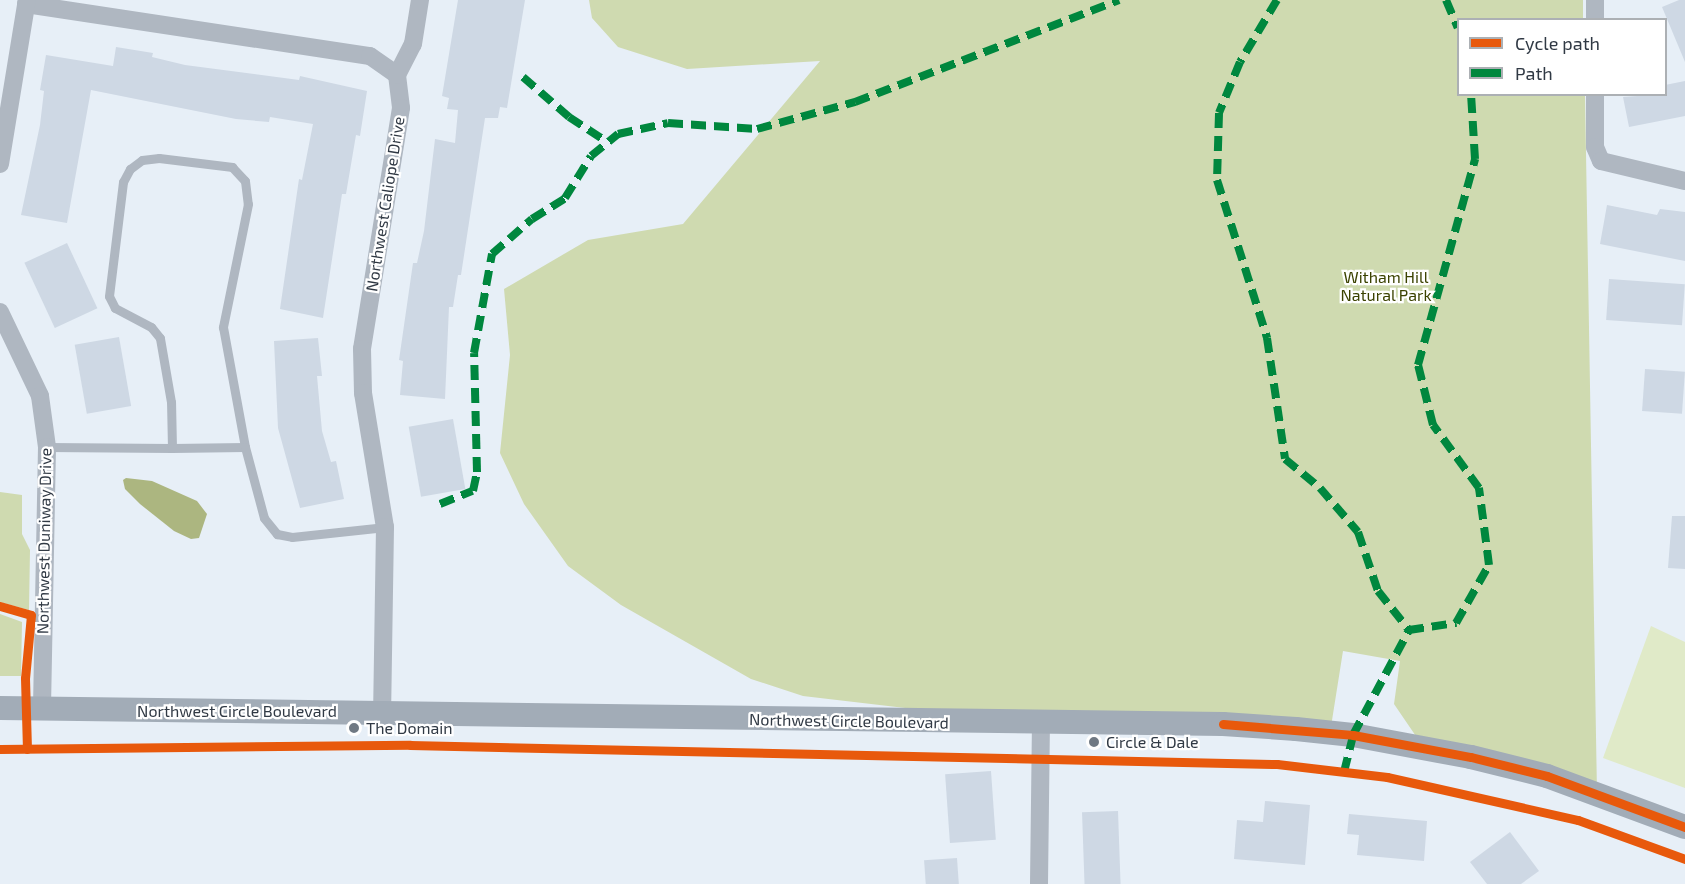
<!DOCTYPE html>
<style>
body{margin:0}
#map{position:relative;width:1685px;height:884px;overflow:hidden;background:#e7eff7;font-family:"Exo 2",sans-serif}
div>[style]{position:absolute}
.green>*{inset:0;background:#e0eac8}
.forest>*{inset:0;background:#cfdab0}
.water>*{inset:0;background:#acb680}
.building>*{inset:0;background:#ced8e4;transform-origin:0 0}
.lane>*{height:9px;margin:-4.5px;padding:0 4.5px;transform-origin:4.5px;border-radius:4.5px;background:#afb7c1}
.street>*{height:18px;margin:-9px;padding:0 9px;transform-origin:9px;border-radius:9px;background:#afb7c1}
.secondary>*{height:24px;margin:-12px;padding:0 12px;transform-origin:12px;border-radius:12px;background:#a2acb7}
.quiet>*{height:8px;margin-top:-4px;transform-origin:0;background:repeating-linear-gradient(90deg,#00873e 0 15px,transparent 0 23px)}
.cycleway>*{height:9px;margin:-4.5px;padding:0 4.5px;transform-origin:4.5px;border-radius:4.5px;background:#e8590c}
.dots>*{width:16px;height:16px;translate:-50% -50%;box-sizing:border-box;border:3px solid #fff;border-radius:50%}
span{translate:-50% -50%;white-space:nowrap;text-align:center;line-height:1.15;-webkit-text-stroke:4.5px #fff;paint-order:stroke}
.street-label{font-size:16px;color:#303944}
.park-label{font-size:16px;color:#3b4200}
.poi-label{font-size:16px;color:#303944}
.left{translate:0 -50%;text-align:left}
.legend{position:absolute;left:1457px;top:18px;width:210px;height:78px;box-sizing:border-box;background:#fff;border:2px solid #acb0b4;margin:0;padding:8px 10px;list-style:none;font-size:18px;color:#303944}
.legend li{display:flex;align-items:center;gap:12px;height:30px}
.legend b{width:30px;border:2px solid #acb0b4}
</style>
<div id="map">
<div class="green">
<i style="clip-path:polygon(1651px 626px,1685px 642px,1685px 788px,1603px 758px)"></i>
</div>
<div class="forest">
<i style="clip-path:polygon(589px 0,1583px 0,1583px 19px,1458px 20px,1458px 94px,1585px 95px,1597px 793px,1424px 748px,1394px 704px,1400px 661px,1343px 651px,1330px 733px,1041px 724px,803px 696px,751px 679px,621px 605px,568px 566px,524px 504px,500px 453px,510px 355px,504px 289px,588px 240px,683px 224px,820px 61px,687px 69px,618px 47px,592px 18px)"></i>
<i style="clip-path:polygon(0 492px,22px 495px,22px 534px,30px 550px,29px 610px,0 602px)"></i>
<i style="clip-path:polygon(0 614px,22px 622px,21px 676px,0 676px)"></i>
</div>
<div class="water">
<i style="clip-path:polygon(126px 478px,152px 481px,197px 501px,207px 514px,199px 538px,191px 539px,174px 531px,140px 504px,125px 489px,123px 480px)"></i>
</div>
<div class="building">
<i style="clip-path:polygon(458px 0,525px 0,507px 108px,500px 107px,498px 118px,485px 118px,461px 275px,458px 275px,453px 307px,449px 307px,445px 399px,400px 395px,403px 361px,399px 360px,413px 263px,417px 263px,424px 231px,435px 139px,455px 143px,458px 110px,447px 109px,449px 98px,442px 96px)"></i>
<i style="clip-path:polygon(1679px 0,1685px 0,1685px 62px,1662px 7px)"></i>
<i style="clip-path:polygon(116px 47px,153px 53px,152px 57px,185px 65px,299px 80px,300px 76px,367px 91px,360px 136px,356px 135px,346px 194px,342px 194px,323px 318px,280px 309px,299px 179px,302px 180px,313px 124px,270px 117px,269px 122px,236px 119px,91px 90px,67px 223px,21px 215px,40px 125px,44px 91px,40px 90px,46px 55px,113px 66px)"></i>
<i style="clip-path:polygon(1685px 81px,1685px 116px,1629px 127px,1623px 97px,1665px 94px,1665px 85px)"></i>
<i style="clip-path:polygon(1607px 205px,1657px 215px,1660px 209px,1685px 212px,1685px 261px,1600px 244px)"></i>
<i style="left:67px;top:243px;width:72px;height:47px;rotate:65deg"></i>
<i style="left:1609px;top:279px;width:76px;height:41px;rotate:4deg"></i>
<i style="left:119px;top:337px;width:70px;height:45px;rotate:80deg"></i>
<i style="clip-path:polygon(318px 338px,322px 376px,317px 376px,322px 431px,331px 462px,336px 461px,344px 499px,300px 508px,278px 428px,274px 341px)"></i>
<i style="left:1645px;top:369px;width:40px;height:42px;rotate:4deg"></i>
<i style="left:453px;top:419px;width:71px;height:45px;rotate:80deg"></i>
<i style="clip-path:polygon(1672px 516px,1685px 516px,1685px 569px,1668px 568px)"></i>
<i style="left:991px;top:771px;width:69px;height:46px;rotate:86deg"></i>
<i style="clip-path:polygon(1265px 801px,1310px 805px,1305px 865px,1234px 859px,1237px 820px,1263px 822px)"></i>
<i style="left:1118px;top:811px;width:73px;height:36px;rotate:88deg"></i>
<i style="clip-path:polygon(1349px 814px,1427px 821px,1424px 861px,1357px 855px,1359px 835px,1347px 834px)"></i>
<i style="clip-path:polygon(1510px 832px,1539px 871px,1521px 884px,1487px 884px,1470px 862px)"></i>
<i style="left:957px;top:858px;width:26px;height:33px;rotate:86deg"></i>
</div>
<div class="lane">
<i style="left:47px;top:447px;width:125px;rotate:0.5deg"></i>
<i style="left:172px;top:448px;width:46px;rotate:-91.2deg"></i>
<i style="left:171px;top:402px;width:65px;rotate:-99.8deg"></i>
<i style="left:160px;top:338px;width:14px;rotate:-129deg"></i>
<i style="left:151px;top:327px;width:41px;rotate:-152.2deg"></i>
<i style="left:115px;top:308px;width:13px;rotate:-117deg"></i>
<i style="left:109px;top:296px;width:115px;rotate:-83deg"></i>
<i style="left:123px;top:182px;width:15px;rotate:-62deg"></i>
<i style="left:130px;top:169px;width:15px;rotate:-37deg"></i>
<i style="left:142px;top:160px;width:17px;rotate:-7deg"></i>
<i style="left:159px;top:158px;width:74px;rotate:7deg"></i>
<i style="left:232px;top:167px;width:19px;rotate:47deg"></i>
<i style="left:245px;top:181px;width:23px;rotate:83deg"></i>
<i style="left:248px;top:204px;width:126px;rotate:101.5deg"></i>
<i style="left:223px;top:327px;width:122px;rotate:79.6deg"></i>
<i style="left:245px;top:447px;width:73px;rotate:179.2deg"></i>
<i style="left:245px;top:447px;width:73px;rotate:75deg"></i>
<i style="left:264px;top:518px;width:21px;rotate:51deg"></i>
<i style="left:277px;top:534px;width:15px;rotate:11deg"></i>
<i style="left:292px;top:537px;width:94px;rotate:-6.1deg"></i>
</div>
<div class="street">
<i style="left:1595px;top:0;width:20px;rotate:90deg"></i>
<i style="left:26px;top:4px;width:348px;rotate:8.6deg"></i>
<i style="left:370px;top:56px;width:33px;rotate:35deg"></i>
<i style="left:397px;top:75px;width:33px;rotate:83deg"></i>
<i style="left:401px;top:108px;width:244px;rotate:99.2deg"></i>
<i style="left:362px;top:349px;width:44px;rotate:88.7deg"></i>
<i style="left:363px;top:393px;width:136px;rotate:80.7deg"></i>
<i style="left:385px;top:527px;width:185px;rotate:90.9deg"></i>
<i style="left:397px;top:75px;width:35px;rotate:-63deg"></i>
<i style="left:413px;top:44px;width:45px;rotate:-81deg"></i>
<i style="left:1595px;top:94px;width:53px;rotate:90deg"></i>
<i style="left:1595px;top:147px;width:15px;rotate:67deg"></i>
<i style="left:1601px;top:161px;width:86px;rotate:13.4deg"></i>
<i style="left:0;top:164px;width:166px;rotate:-80.7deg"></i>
<i style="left:0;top:312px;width:93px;rotate:64.5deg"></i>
<i style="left:40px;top:396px;width:51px;rotate:82.2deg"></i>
<i style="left:47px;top:447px;width:261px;rotate:91.1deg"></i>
<i style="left:1039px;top:884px;width:160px;rotate:-89.3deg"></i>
</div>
<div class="secondary">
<i style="left:0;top:708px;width:1223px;rotate:0.75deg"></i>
<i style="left:1223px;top:724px;width:73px;rotate:3.9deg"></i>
<i style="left:1296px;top:729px;width:57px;rotate:6deg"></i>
<i style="left:1353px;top:735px;width:120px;rotate:10.6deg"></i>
<i style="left:1471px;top:757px;width:78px;rotate:14deg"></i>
<i style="left:1547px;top:776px;width:147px;rotate:20.3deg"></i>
</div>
<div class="quiet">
<i style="left:1277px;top:0;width:72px;rotate:120.8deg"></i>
<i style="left:1240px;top:62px;width:55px;rotate:112.4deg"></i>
<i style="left:1219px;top:113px;width:67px;rotate:91.7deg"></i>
<i style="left:1217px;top:180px;width:166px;rotate:72.4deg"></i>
<i style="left:1267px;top:338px;width:122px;rotate:81.5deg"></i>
<i style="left:1285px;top:459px;width:45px;rotate:39.6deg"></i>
<i style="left:1320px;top:488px;width:58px;rotate:49.2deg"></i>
<i style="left:1358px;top:532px;width:62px;rotate:71.3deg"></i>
<i style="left:1378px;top:591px;width:50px;rotate:51.5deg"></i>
<i style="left:1409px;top:630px;width:48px;rotate:-8.5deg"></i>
<i style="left:1456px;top:623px;width:67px;rotate:-60.4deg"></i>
<i style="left:1489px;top:565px;width:78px;rotate:-97.4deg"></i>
<i style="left:1479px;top:488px;width:78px;rotate:-126.1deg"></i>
<i style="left:1433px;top:425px;width:62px;rotate:-104deg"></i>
<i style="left:1418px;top:365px;width:214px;rotate:-74.5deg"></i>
<i style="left:1475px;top:159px;width:65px;rotate:-93.5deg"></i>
<i style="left:1446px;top:0;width:30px;rotate:67deg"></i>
<i style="left:523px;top:77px;width:61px;rotate:41deg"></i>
<i style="left:569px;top:117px;width:45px;rotate:33.3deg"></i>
<i style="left:440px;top:504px;width:35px;rotate:-22deg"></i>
<i style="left:473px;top:491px;width:19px;rotate:-78deg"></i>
<i style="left:477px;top:472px;width:119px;rotate:-91.4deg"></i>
<i style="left:474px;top:353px;width:101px;rotate:-79.7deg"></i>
<i style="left:492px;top:254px;width:53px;rotate:-41.2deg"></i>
<i style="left:532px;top:219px;width:39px;rotate:-32deg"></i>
<i style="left:565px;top:198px;width:49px;rotate:-58.2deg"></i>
<i style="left:591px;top:156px;width:35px;rotate:-39deg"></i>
<i style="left:618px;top:134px;width:51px;rotate:-12.4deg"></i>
<i style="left:668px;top:123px;width:89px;rotate:3.9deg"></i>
<i style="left:757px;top:129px;width:102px;rotate:-15.4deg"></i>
<i style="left:855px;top:102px;width:283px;rotate:-21.1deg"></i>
<i style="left:1344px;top:772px;width:38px;rotate:-76deg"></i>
<i style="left:1353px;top:735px;width:119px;rotate:-61.9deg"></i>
</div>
<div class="cycleway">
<i style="left:0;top:606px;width:32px;rotate:16deg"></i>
<i style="left:31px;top:615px;width:63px;rotate:95.4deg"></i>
<i style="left:25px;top:678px;width:71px;rotate:88.4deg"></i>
<i style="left:1223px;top:724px;width:130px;rotate:4.8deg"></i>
<i style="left:1353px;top:735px;width:120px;rotate:10.6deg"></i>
<i style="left:1471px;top:757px;width:78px;rotate:14deg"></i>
<i style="left:1547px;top:776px;width:147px;rotate:20.3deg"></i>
<i style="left:0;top:749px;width:410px;rotate:-0.6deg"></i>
<i style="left:410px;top:745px;width:867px;rotate:1.26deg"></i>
<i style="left:1277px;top:764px;width:111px;rotate:6.7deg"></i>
<i style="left:1387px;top:777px;width:196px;rotate:12.7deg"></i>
<i style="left:1578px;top:820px;width:114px;rotate:20deg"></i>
</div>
<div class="dots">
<i style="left:354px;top:728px;background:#707983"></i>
<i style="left:1094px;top:742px;background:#707983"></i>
</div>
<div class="street-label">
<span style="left:385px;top:204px;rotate:-81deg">Northwest Caliope Drive</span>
<span style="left:44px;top:541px;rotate:-89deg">Northwest Duniway Drive</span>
<span style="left:237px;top:711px">Northwest Circle Boulevard</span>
<span style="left:849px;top:721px;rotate:1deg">Northwest Circle Boulevard</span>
</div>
<div class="park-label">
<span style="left:1386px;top:286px">Witham Hill<br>Natural Park</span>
</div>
<div class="poi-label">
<span class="left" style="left:366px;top:728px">The Domain</span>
<span class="left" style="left:1106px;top:742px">Circle &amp; Dale</span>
</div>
<ul class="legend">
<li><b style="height:8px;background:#e8590c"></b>Cycle path</li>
<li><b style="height:8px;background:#00873e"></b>Path</li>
</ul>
</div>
